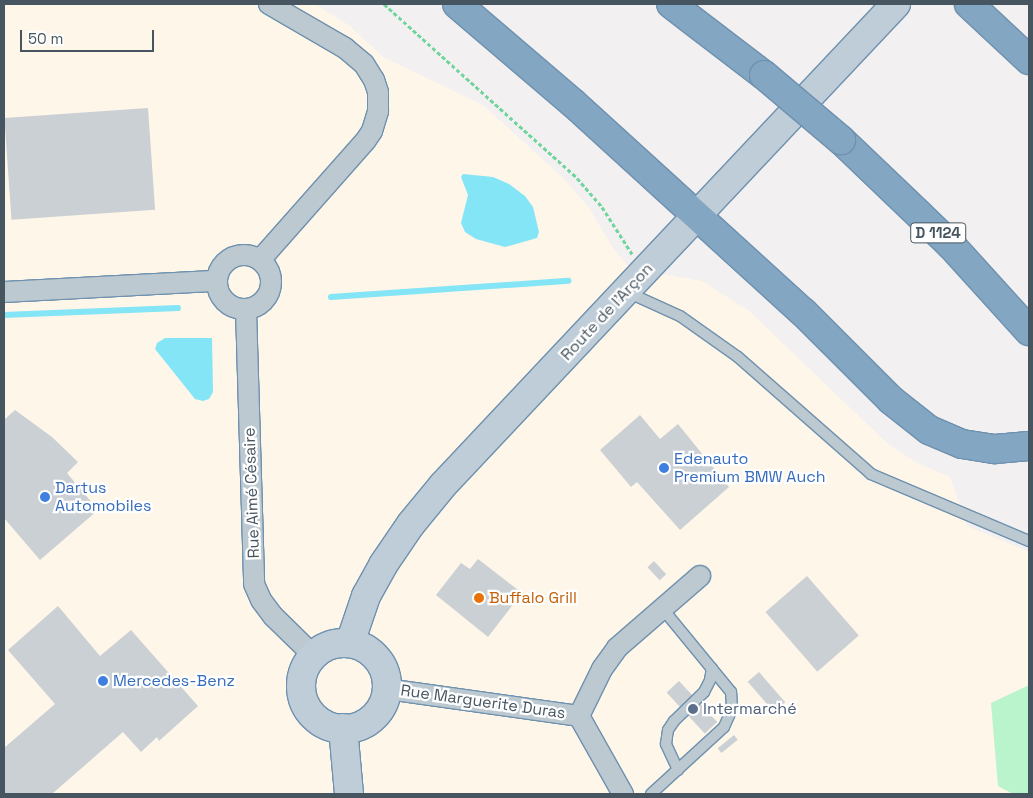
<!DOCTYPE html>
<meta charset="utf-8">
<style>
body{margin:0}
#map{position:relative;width:1033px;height:798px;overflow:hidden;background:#f2f0f0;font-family:"Space Grotesk",sans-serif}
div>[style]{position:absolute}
.commercial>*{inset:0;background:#fef6e8}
.green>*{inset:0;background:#baf4cd}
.water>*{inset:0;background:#83e5f5}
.stream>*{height:5.5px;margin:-2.75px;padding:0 2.75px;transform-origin:2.75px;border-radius:2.75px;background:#83e5f5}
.building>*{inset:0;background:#cbd0d5;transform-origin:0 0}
.path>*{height:3px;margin-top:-1.5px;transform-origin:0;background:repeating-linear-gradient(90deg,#6fd59c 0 4px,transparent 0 6.5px)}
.roads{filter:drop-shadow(1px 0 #6e91af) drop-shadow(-1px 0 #6e91af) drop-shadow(0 1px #6e91af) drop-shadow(0 -1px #6e91af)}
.lane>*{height:10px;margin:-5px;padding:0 5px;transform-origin:5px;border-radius:5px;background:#bcc9d0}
.street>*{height:20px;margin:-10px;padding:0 10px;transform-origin:10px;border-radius:10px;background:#bcc9d0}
.street>.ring{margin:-10px;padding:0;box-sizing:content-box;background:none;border:20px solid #bcc9d0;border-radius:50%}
.secondary>*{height:28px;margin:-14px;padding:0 14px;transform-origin:14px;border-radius:14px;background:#bfcdd8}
.secondary>.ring{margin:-14px;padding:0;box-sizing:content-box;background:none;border:28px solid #bfcdd8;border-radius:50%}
.highway>*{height:28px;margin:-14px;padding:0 14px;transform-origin:14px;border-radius:14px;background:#83a6c3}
.bridges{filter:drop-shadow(1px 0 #6e91af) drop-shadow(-1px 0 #6e91af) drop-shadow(0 1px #6e91af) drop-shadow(0 -1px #6e91af)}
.highway-bridge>*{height:28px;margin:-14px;padding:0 14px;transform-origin:14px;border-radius:14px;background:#83a6c3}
.dots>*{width:14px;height:14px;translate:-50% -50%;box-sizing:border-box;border:2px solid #fff;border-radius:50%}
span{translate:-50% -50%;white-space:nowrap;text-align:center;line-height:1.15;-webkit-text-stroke:4.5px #fff;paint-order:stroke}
.shield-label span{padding:1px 4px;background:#fff;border:1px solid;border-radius:4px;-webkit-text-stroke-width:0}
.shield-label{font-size:15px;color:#46555f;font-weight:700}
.street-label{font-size:16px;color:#46555f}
.shop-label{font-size:16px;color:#366cbe}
.left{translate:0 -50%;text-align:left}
.food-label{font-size:16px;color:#c56008}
.service-label{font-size:16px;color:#4e5e75}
.frame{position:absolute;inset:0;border:5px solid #46555f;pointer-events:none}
.scale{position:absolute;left:20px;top:30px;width:134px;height:22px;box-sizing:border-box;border:2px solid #46555f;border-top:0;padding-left:6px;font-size:15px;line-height:18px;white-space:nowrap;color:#46555f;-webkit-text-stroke:4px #fff;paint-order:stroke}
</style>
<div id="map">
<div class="commercial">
<i style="clip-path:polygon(4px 4px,315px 4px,350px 26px,383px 57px,483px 105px,562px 177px,589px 208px,613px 248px,631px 269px,702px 281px,749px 311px,888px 444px,917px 463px,950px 477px,967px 526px,1029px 552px,1029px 685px,991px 703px,998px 786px,1013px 794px,4px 794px)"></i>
</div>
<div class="green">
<i style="clip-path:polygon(1029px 685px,1029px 794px,1013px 794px,998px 786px,991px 703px)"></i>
</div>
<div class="water">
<i style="clip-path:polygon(463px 174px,493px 177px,509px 184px,525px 196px,533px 207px,539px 232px,537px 238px,505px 247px,476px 239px,465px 232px,461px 223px,468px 195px,461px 177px)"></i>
<i style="clip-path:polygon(165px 338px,212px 338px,213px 392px,209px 399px,203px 401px,195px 399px,155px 349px,157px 343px)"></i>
</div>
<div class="stream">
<i style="left:331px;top:297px;width:238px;rotate:-3.9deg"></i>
<i style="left:4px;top:315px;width:174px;rotate:-2.3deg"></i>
</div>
<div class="building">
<i style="left:148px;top:108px;width:102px;height:144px;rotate:86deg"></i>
<i style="clip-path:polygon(15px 410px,52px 437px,78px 462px,67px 473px,98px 510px,40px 560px,4px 518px,4px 420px)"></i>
<i style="clip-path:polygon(640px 415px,660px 439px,678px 424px,729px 487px,680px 530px,637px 482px,631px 487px,600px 450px)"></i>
<i style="clip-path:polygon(478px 559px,522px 593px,488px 637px,436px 595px,461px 563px,470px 569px)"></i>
<i style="left:654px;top:561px;width:18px;height:9px;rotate:47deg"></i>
<i style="left:807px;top:576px;width:79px;height:55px;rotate:49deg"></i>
<i style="clip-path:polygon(58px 606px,100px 656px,131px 630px,198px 706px,159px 741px,157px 737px,141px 752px,123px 732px,52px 794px,4px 794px,4px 748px,55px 704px,8px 650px)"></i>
<i style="left:759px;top:672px;width:40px;height:15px;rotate:49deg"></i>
<i style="left:679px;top:681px;width:56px;height:17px;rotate:47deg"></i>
<i style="left:734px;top:735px;width:6px;height:21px;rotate:51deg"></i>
</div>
<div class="path">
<i style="left:384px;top:4px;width:260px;rotate:42deg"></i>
<i style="left:577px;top:178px;width:38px;rotate:49deg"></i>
<i style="left:602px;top:207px;width:56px;rotate:57.4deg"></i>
</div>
<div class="roads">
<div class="lane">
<i style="left:627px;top:292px;width:58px;rotate:24.4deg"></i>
<i style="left:680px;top:316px;width:71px;rotate:35.3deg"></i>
<i style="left:738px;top:357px;width:177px;rotate:41.3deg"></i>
<i style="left:871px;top:474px;width:172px;rotate:23deg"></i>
<i style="left:678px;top:770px;width:29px;rotate:-115deg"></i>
<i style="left:666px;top:744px;width:14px;rotate:-82deg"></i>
<i style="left:668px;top:730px;width:11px;rotate:-56deg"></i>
<i style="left:674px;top:721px;width:42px;rotate:-44deg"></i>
<i style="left:704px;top:692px;width:13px;rotate:-63deg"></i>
<i style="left:710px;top:680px;width:12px;rotate:-81deg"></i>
<i style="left:651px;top:794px;width:99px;rotate:-42.5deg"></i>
<i style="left:724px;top:727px;width:20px;rotate:-66deg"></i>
<i style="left:732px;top:709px;width:17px;rotate:-93deg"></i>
<i style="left:731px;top:692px;width:109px;rotate:-129.4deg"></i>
</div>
<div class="street">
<i class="ring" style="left:217px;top:255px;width:34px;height:34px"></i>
<i style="left:260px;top:260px;width:160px;rotate:-48.5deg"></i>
<i style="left:366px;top:140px;width:11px;rotate:-56deg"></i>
<i style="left:372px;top:131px;width:21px;rotate:-73deg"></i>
<i style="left:378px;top:111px;width:19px;rotate:-90deg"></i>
<i style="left:378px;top:92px;width:13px;rotate:-108deg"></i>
<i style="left:374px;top:80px;width:19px;rotate:-122deg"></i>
<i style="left:364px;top:64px;width:25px;rotate:-140deg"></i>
<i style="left:345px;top:48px;width:88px;rotate:-149.9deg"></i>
<i style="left:4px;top:292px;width:213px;rotate:-3deg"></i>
<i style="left:246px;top:309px;width:275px;rotate:88.3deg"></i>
<i style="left:254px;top:584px;width:17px;rotate:66deg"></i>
<i style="left:261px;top:600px;width:20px;rotate:53deg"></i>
<i style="left:273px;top:616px;width:56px;rotate:44.3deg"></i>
<i style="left:387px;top:689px;width:194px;rotate:8deg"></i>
<i style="left:579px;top:716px;width:90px;rotate:60.6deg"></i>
<i style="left:579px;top:716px;width:52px;rotate:-63.9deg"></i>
<i style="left:602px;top:669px;width:26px;rotate:-54deg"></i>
<i style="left:617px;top:648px;width:110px;rotate:-40.9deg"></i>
</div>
<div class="secondary">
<i style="left:350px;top:643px;width:50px;rotate:-71.2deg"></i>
<i style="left:366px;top:596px;width:35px;rotate:-61deg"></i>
<i style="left:383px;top:565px;width:50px;rotate:-55.7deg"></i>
<i style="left:411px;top:524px;width:50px;rotate:-50.6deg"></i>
<i style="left:443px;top:485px;width:661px;rotate:-46.72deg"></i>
<i class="ring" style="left:301px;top:643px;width:58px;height:58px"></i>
<i style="left:343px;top:728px;width:66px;rotate:84.8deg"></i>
</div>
<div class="highway">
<i style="left:457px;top:4px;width:153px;rotate:40.5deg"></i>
<i style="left:573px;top:103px;width:311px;rotate:42.3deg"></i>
<i style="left:803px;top:312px;width:124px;rotate:45deg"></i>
<i style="left:891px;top:400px;width:48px;rotate:38.3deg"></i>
<i style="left:929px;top:430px;width:36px;rotate:23deg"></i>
<i style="left:962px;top:444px;width:33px;rotate:9deg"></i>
<i style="left:995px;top:449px;width:34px;rotate:-5deg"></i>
<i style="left:671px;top:4px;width:117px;rotate:37.4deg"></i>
<i style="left:969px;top:4px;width:82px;rotate:43deg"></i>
<i style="left:841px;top:140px;width:152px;rotate:43.7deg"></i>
<i style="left:951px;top:245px;width:116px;rotate:47.8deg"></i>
</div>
</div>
<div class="bridges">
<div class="highway-bridge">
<i style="left:764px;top:75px;width:101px;rotate:40.2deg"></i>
</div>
</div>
<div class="dots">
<i style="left:664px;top:468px;background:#3f7fe0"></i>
<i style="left:45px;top:497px;background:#3f7fe0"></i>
<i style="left:479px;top:598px;background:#e8710a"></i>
<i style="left:103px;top:681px;background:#3f7fe0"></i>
<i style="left:693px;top:709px;background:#5c6f8a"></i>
</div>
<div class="shield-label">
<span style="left:938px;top:233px">D 1124</span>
</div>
<div class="street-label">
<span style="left:607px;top:312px;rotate:-47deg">Route de l’Arçon</span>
<span style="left:252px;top:493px;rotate:-92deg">Rue Aimé Césaire</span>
<span style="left:483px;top:702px;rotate:8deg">Rue Marguerite Duras</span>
</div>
<div class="shop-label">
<span class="left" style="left:674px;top:468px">Edenauto<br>Premium BMW Auch</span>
<span class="left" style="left:55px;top:497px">Dartus<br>Automobiles</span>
<span class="left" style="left:113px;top:681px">Mercedes-Benz</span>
</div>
<div class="food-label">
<span class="left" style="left:489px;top:598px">Buffalo Grill</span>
</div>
<div class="service-label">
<span class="left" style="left:703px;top:709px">Intermarché</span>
</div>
<div class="frame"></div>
<div class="scale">50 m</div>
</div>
